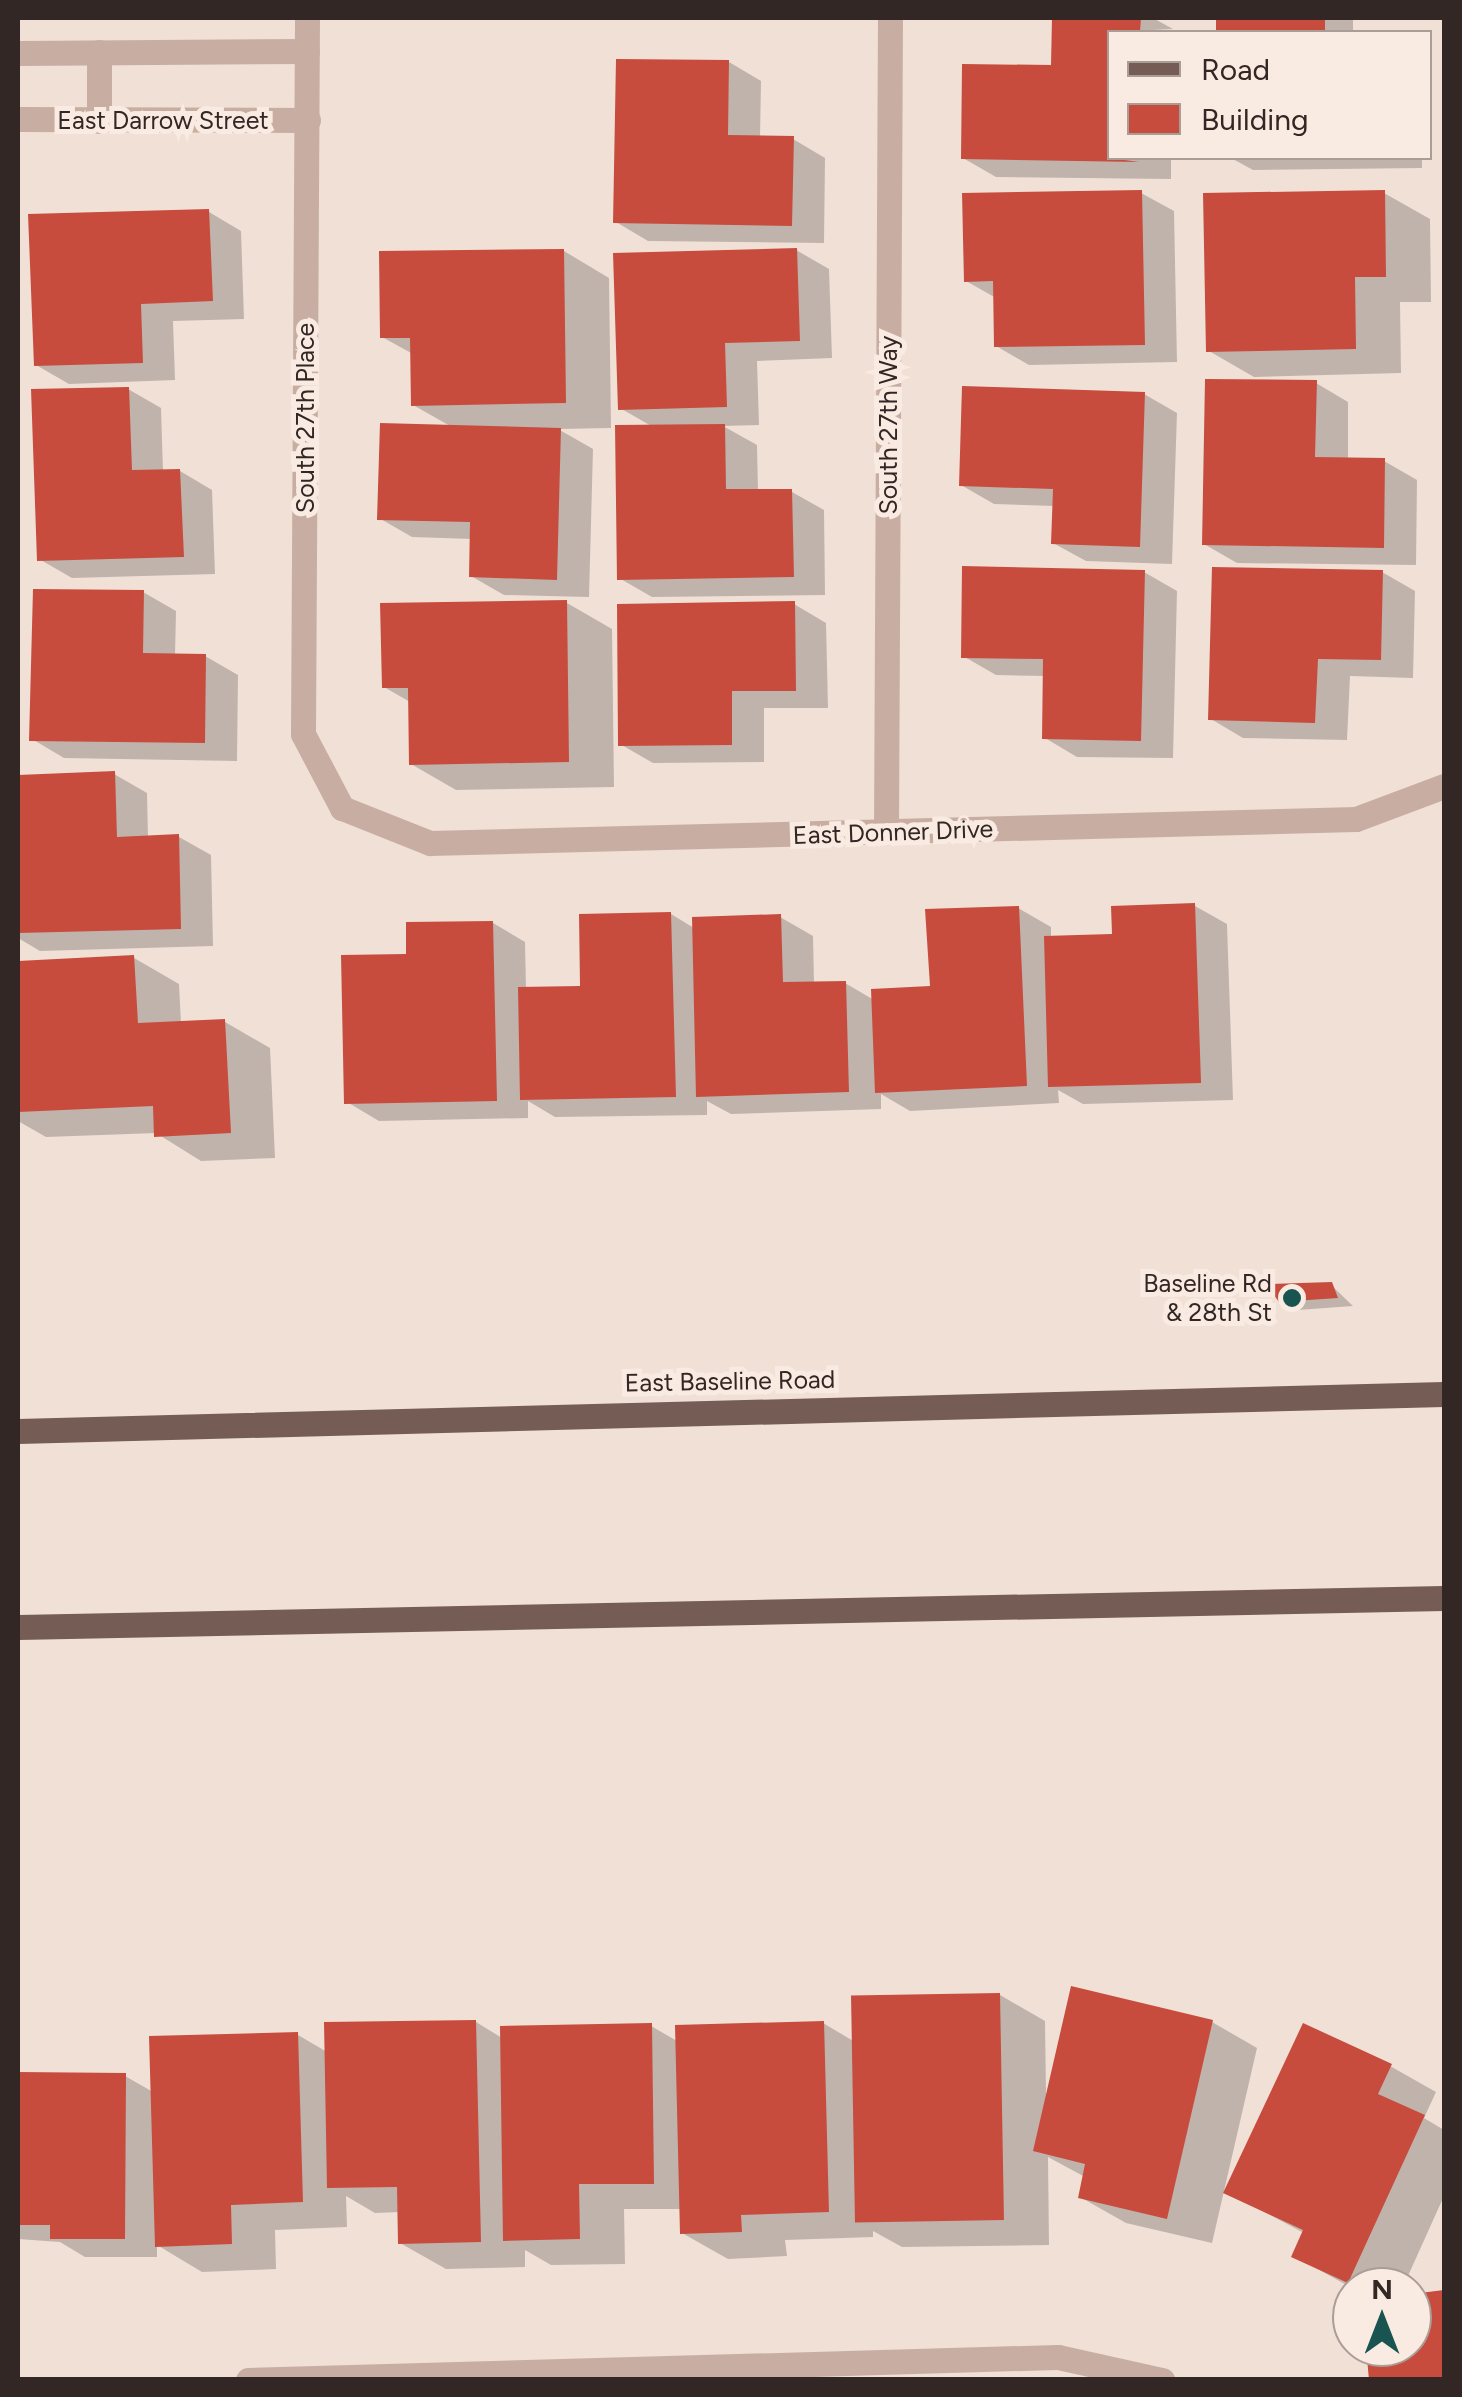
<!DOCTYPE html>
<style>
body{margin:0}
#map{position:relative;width:1462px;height:2397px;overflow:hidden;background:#f1e0d6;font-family:Figtree,sans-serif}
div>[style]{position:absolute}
.shadow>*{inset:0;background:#0003;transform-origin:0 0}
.building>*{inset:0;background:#c74c3d;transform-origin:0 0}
.minor>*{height:25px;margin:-12.5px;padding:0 12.5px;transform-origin:12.5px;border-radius:12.5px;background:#c8aea2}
.primary>*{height:25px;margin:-12.5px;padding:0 12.5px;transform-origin:12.5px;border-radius:12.5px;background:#755c55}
.dots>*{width:28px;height:28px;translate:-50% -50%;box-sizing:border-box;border:5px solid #f9ebe2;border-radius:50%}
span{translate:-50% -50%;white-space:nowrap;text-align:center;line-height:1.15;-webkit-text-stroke:10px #f9ebe2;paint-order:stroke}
.street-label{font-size:25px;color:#332725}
.poi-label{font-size:25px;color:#332725}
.right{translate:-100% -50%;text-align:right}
.frame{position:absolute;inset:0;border:20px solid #332725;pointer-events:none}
.legend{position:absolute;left:1107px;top:30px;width:325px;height:130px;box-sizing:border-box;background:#f9ebe2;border:2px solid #aa9d96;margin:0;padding:12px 18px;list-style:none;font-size:30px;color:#332725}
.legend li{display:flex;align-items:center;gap:20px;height:50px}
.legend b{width:50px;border:2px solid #aa9d96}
.north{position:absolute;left:1332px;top:2267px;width:100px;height:100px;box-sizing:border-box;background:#f9ebe2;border:2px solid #aa9d96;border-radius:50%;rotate:0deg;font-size:28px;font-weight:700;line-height:40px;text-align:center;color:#332725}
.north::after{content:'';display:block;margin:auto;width:35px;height:45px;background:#1a5450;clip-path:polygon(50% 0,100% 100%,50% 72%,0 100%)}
</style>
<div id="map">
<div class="shadow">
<i style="clip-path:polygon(1054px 18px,1153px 18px,1173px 29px,1110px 32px,1110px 158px,1171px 158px,1171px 179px,996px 177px,963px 158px,1053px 67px)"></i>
<i style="left:1219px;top:18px;width:134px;height:14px"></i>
<i style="clip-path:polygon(729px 62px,761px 81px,760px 138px,793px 139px,825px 158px,824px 243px,648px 241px,616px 222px)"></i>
<i style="clip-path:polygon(1231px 158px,1422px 158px,1422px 168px,1253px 170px)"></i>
<i style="clip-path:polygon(1141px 193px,1174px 211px,1177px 362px,1029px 365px,996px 346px,996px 298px,966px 281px)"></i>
<i style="clip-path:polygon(1384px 193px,1430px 219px,1431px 302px,1400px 302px,1401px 373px,1254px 377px,1209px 351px)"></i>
<i style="clip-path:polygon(209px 212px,241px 231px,244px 319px,173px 321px,175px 380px,69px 384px,36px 365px)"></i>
<i style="clip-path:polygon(796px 250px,829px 269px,832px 358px,757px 361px,759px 425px,723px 426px,757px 445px,758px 492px,792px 492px,824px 510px,825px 595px,652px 597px,619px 578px,653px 427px,620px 408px)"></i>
<i style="clip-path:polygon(564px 251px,609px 278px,611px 428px,558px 429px,593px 449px,589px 597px,504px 595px,471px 576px,472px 539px,412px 537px,379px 518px,452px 427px,413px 405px,413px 354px,382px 337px)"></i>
<i style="clip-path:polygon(1316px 383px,1348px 402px,1348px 460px,1384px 461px,1417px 480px,1416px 565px,1237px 563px,1204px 544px)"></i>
<i style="clip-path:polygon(128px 389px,161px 408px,163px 472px,180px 471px,212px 490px,215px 574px,72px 578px,39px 559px)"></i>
<i style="clip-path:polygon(1144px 394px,1177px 413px,1172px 564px,1086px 561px,1053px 543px,1055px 506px,994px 504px,961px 485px)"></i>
<i style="clip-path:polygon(1144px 572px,1177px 591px,1173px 758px,1077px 757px,1045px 738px,1046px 676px,996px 675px,963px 656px)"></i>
<i style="clip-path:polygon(1382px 572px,1415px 591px,1413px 678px,1350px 676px,1347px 740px,1243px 738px,1211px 719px)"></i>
<i style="clip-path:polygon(143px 592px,176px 611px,175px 656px,205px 656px,238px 675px,237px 761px,64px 758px,32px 739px)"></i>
<i style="clip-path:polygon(567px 603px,612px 629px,614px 787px,456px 790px,411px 764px,410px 702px,384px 687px)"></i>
<i style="clip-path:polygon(794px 604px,826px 623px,828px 708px,764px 708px,764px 762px,653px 763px,620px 744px)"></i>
<i style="clip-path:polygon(114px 774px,147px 793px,148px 838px,179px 837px,211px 855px,213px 946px,40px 951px,18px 938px,18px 777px)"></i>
<i style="clip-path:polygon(1195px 906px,1227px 924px,1233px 1100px,1083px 1104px,1058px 1090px,1059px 1103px,910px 1111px,881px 1094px,881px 1109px,731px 1114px,707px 1101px,707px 1115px,555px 1117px,528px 1101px,528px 1118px,379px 1121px,347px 1102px,408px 957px,493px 923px,525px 942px,526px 990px,583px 988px,671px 914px,694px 928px,780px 917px,813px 936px,814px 984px,845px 983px,874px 1000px,932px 988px,1018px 908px,1051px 927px,1051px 938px,1114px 936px)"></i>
<i style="clip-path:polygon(134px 958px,179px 984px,181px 1024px,225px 1022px,270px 1048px,275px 1158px,201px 1161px,156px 1133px,46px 1137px,18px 1121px,18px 963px)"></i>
<i style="clip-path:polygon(1331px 1285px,1353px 1306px,1298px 1310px,1281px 1300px)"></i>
<i style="clip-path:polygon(1000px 1995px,1045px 2021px,1046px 2094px,1212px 2022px,1257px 2048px,1212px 2243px,1126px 2223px,1080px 2197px,1085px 2177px,1048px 2157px,1049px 2245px,902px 2247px,873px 2231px,873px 2237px,785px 2240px,787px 2256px,728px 2259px,682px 2233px,682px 2209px,624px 2209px,625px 2264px,551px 2265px,525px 2250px,525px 2267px,446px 2269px,400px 2243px,400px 2212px,375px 2213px,346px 2196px,347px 2227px,275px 2230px,276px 2269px,202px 2272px,157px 2245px,157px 2257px,85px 2257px,60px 2242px,18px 2239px,18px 2075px,125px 2076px,153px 2092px,298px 2035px,327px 2052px,476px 2022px,502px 2038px,651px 2026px,677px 2041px,823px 2023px,855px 2042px)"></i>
<i style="clip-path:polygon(1390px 2066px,1436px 2092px,1424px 2118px,1444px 2130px,1444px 2196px,1403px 2287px,1352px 2288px,1294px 2256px,1304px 2233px,1227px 2192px)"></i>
</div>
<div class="building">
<i style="clip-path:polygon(1052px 18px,1141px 18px,1140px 32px,1110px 32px,1110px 158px,1139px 162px,961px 159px,962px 64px,1051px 65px)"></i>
<i style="left:1216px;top:18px;width:109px;height:14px"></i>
<i style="clip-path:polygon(616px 59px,729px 60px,728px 135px,794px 136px,792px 226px,613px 223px)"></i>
<i style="clip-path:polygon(1142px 190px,1145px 345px,994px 347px,993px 281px,964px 282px,962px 193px)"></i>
<i style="clip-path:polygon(1385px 190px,1386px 277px,1355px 277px,1356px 349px,1206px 352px,1203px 193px)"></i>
<i style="clip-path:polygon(209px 209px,213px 301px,141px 304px,143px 363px,34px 366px,28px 214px)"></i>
<i style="clip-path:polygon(797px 248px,800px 341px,725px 343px,727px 407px,618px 410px,613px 253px)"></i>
<i style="clip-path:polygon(564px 249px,566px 403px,411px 406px,410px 338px,380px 338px,379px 251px)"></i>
<i style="clip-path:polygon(1205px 379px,1317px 380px,1315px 457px,1385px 458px,1384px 548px,1202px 545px)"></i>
<i style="clip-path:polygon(962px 386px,1145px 392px,1140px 547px,1051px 544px,1053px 489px,959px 486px)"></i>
<i style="clip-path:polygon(129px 387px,132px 470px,180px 469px,184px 557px,37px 561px,31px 389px)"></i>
<i style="clip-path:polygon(380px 423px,561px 428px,557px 580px,469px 577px,470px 522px,377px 520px)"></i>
<i style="clip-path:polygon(725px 424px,726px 489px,792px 489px,794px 577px,617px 580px,615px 425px)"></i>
<i style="clip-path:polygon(962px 566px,1145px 570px,1141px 741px,1042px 739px,1043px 659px,961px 658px)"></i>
<i style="clip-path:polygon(1212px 567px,1383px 570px,1381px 660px,1318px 659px,1315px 723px,1208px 720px)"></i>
<i style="clip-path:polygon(33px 589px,144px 590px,143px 653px,206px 654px,205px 743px,29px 741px)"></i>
<i style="clip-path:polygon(567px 600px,569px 762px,409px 765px,408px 688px,382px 688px,380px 603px)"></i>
<i style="clip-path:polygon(795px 601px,796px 691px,732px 691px,732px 745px,618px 746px,617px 604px)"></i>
<i style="clip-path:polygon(115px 771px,117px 837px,179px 834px,181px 929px,18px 933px,18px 775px)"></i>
<i style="clip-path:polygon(1195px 903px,1201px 1083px,1048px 1087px,1044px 936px,1112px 934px,1111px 906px)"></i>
<i style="clip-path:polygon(1019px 906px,1027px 1086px,875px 1093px,871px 989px,930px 986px,925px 909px)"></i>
<i style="clip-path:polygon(671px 912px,676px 1097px,520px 1100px,518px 987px,580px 986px,579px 914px)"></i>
<i style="clip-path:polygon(781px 914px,783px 982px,846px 981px,849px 1092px,696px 1097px,692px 917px)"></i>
<i style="clip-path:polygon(493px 921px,497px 1101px,344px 1104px,341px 955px,406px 954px,406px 922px)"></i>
<i style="clip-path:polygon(134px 955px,138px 1023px,225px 1019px,231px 1133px,154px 1137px,153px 1106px,18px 1112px,18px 961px)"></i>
<i style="clip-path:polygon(1332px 1282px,1338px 1298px,1279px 1302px,1266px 1284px)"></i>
<i style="clip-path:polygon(1071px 1986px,1213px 2020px,1167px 2219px,1078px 2198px,1085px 2164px,1033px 2151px)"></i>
<i style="left:1000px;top:1993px;width:227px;height:149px;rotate:89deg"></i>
<i style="clip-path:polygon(476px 2020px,481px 2242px,398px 2244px,397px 2187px,327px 2188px,324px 2022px)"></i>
<i style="clip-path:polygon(824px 2021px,829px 2212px,741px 2215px,742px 2232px,680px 2234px,675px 2025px)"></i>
<i style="clip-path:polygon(652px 2023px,654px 2184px,579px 2184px,580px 2239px,503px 2241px,500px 2026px)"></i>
<i style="clip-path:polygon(1303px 2023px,1392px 2064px,1378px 2094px,1425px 2115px,1348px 2283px,1291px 2257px,1303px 2230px,1223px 2193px)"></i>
<i style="clip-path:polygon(298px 2032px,303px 2202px,231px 2205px,232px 2244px,155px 2247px,149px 2036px)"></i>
<i style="clip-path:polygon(18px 2072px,126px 2073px,125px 2239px,50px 2239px,50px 2225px,18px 2225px)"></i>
<i style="clip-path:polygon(1444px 2290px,1444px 2380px,1369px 2380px,1366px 2347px,1412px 2347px,1412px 2294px)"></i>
</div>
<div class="minor">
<i style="left:307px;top:18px;width:716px;rotate:90.32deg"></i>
<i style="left:303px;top:734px;width:84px;rotate:62.2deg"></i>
<i style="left:342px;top:808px;width:95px;rotate:21.7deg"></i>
<i style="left:430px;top:843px;width:926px;rotate:-1.48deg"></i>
<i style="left:1356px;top:819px;width:94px;rotate:-20.6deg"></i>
<i style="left:99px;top:52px;width:69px;rotate:90deg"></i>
<i style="left:18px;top:53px;width:289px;rotate:-0.4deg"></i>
<i style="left:18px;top:119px;width:290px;rotate:0.2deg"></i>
<i style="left:886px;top:833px;width:815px;rotate:-89.72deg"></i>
<i style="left:248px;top:2380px;width:810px;rotate:-1.63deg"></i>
<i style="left:1058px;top:2357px;width:107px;rotate:12.5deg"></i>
</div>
<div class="primary">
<i style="left:18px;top:1431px;width:1426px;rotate:-1.49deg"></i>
<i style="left:18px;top:1627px;width:1426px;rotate:-1.17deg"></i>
</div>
<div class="dots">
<i style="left:1292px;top:1298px;background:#1a5450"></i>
</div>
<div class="street-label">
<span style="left:163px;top:120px">East Darrow Street</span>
<span style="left:305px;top:418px;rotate:-90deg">South 27th Place</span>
<span style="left:888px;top:425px;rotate:-90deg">South 27th Way</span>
<span style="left:893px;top:832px;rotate:-2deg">East Donner Drive</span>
<span style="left:730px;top:1381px;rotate:-1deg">East Baseline Road</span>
</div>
<div class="poi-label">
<span class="right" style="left:1272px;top:1298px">Baseline Rd<br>&amp; 28th St</span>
</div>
<div class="frame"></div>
<ul class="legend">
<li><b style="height:12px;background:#755c55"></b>Road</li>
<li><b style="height:28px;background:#c74c3d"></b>Building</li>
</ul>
<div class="north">N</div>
</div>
